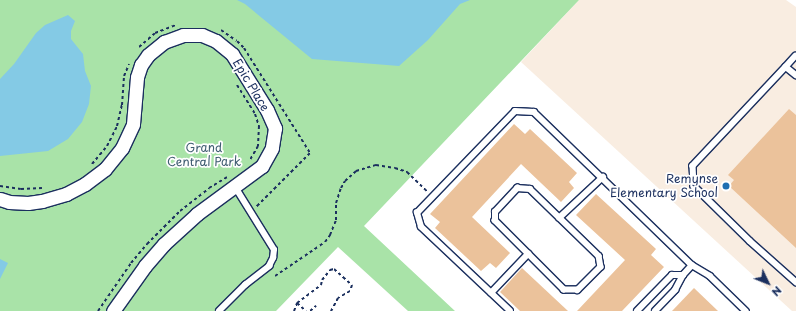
<!DOCTYPE html>
<style>
body{margin:0}
#map{position:relative;width:796px;height:311px;overflow:hidden;background:#fff;font-family:"Playpen Sans",sans-serif}
div>[style]{position:absolute}
.built>*{inset:0;background:#f9ede1}
.green>*{inset:0;background:#a9e3a8}
.water>*{inset:0;background:#84cae5}
.building>*{inset:0;background:#ebc29b}
.path>*{height:2px;margin-top:-1px;transform-origin:0;background:repeating-linear-gradient(90deg,#1b2f5e 0 3px,transparent 0 6px)}
.roads{filter:drop-shadow(1px 0 #1b2f5e) drop-shadow(-1px 0 #1b2f5e) drop-shadow(0 1px #1b2f5e) drop-shadow(0 -1px #1b2f5e)}
.service>*{height:5.5px;margin:-2.75px;padding:0 2.75px;transform-origin:2.75px;border-radius:2.75px;background:#fff}
.tertiary>*{height:13px;margin:-6.5px;padding:0 6.5px;transform-origin:6.5px;border-radius:6.5px;background:#fff}
.dots>*{width:11px;height:11px;translate:-50% -50%;box-sizing:border-box;border:2px solid #fff;border-radius:50%}
span{translate:-50% -50%;white-space:nowrap;text-align:center;line-height:1.15;-webkit-text-stroke:3.5px #fff;paint-order:stroke}
.street-label{font-size:12px;color:#1b2f5e}
.park-label{font-size:12px;color:#3e5c70}
.poi-label{font-size:12px;color:#1b2f5e}
.right{translate:-100% -50%;text-align:right}
.north{position:absolute;left:748px;top:263px;width:40px;height:40px;-webkit-text-stroke:3px #fff;paint-order:stroke;rotate:133deg;font-size:11px;font-weight:700;line-height:16px;text-align:center;color:#1b2f5e}
.north::after{content:'';display:block;margin:auto;width:14px;height:18px;background:#1b2f5e;clip-path:polygon(50% 0,100% 100%,50% 72%,0 100%)}
</style>
<div id="map">
<div class="built">
<i style="clip-path:polygon(579px 0,786px 0,796px 7px,796px 311px,792px 311px,521px 62px)"></i>
</div>
<div class="green">
<i style="clip-path:polygon(0 0,579px 0,364px 226px,455px 311px,408px 311px,338px 247px,276px 311px,0 311px)"></i>
</div>
<div class="water">
<i style="clip-path:polygon(237px 0,470px 0,460px 4px,428px 40px,399px 66px,312px 59px,245px 4px)"></i>
<i style="clip-path:polygon(68px 15px,75px 21px,71px 31px,71px 39px,83px 54px,85px 71px,91px 86px,89px 104px,82px 122px,68px 139px,48px 151px,0 156px,0 79px,14px 64px,36px 33px,45px 25px)"></i>
<i style="clip-path:polygon(0 259px,8px 263px,0 279px)"></i>
</div>
<div class="building">
<i style="clip-path:polygon(789px 109px,796px 115px,796px 248px,729px 186px,734px 180px,728px 175px)"></i>
<i style="clip-path:polygon(514px 124px,525px 134px,530px 129px,577px 173px,569px 182px,574px 188px,561px 202px,521px 164px,472px 217px,510px 253px,496px 268px,490px 263px,481px 271px,435px 228px,440px 222px,430px 214px)"></i>
<i style="clip-path:polygon(596px 194px,656px 249px,651px 255px,664px 267px,622px 311px,577px 311px,625px 260px,576px 215px)"></i>
<i style="clip-path:polygon(522px 268px,568px 311px,520px 311px,500px 292px)"></i>
<i style="clip-path:polygon(694px 288px,718px 311px,672px 311px)"></i>
</div>
<div class="path">
<i style="left:221px;top:30px;width:19px;rotate:35deg"></i>
<i style="left:237px;top:41px;width:10px;rotate:45deg"></i>
<i style="left:244px;top:48px;width:124px;rotate:57.8deg"></i>
<i style="left:310px;top:153px;width:76px;rotate:135deg"></i>
<i style="left:139px;top:47px;width:21px;rotate:-41deg"></i>
<i style="left:155px;top:33px;width:22px;rotate:-21deg"></i>
<i style="left:237px;top:85px;width:34px;rotate:58deg"></i>
<i style="left:255px;top:114px;width:13px;rotate:72deg"></i>
<i style="left:259px;top:126px;width:20px;rotate:93deg"></i>
<i style="left:258px;top:146px;width:16px;rotate:120deg"></i>
<i style="left:92px;top:164px;width:23px;rotate:-50deg"></i>
<i style="left:107px;top:146px;width:22px;rotate:-63deg"></i>
<i style="left:117px;top:126px;width:22px;rotate:-77deg"></i>
<i style="left:122px;top:105px;width:29px;rotate:-86deg"></i>
<i style="left:124px;top:76px;width:13px;rotate:-67deg"></i>
<i style="left:0;top:186px;width:21px;rotate:8deg"></i>
<i style="left:21px;top:189px;width:21px;rotate:-3deg"></i>
<i style="left:275px;top:276px;width:60px;rotate:-34.2deg"></i>
<i style="left:325px;top:242px;width:9px;rotate:-54deg"></i>
<i style="left:330px;top:235px;width:16px;rotate:-68deg"></i>
<i style="left:336px;top:220px;width:17px;rotate:-90deg"></i>
<i style="left:336px;top:203px;width:16px;rotate:-72deg"></i>
<i style="left:341px;top:188px;width:8px;rotate:-60deg"></i>
<i style="left:345px;top:181px;width:15px;rotate:-42deg"></i>
<i style="left:356px;top:171px;width:21px;rotate:-17deg"></i>
<i style="left:376px;top:165px;width:19px;rotate:9deg"></i>
<i style="left:395px;top:168px;width:13px;rotate:18deg"></i>
<i style="left:407px;top:172px;width:29px;rotate:44deg"></i>
<i style="left:297px;top:303px;width:12px;rotate:42deg"></i>
<i style="left:98px;top:311px;width:58px;rotate:-55.5deg"></i>
<i style="left:131px;top:263px;width:25px;rotate:-50deg"></i>
<i style="left:147px;top:244px;width:47px;rotate:-45deg"></i>
<i style="left:180px;top:211px;width:37px;rotate:-38deg"></i>
<i style="left:209px;top:188px;width:21px;rotate:-31deg"></i>
<i style="left:294px;top:311px;width:9px;rotate:-69deg"></i>
<i style="left:297px;top:303px;width:30px;rotate:-37deg"></i>
<i style="left:321px;top:285px;width:5px;rotate:-79deg"></i>
<i style="left:322px;top:280px;width:13px;rotate:-51deg"></i>
<i style="left:330px;top:270px;width:4px;rotate:-14deg"></i>
<i style="left:334px;top:269px;width:24px;rotate:42deg"></i>
<i style="left:352px;top:285px;width:6px;rotate:108deg"></i>
<i style="left:350px;top:291px;width:14px;rotate:150deg"></i>
<i style="left:338px;top:298px;width:15px;rotate:118deg"></i>
<i style="left:310px;top:311px;width:8px;rotate:-40deg"></i>
</div>
<div class="roads">
<div class="service">
<i style="left:796px;top:56px;width:15px;rotate:132deg"></i>
<i style="left:786px;top:67px;width:13px;rotate:39deg"></i>
<i style="left:786px;top:67px;width:136px;rotate:133.2deg"></i>
<i style="left:693px;top:166px;width:20px;rotate:87deg"></i>
<i style="left:694px;top:186px;width:78px;rotate:44.5deg"></i>
<i style="left:750px;top:241px;width:62px;rotate:41.7deg"></i>
<i style="left:517px;top:188px;width:13px;rotate:4deg"></i>
<i style="left:530px;top:189px;width:96px;rotate:44.2deg"></i>
<i style="left:599px;top:256px;width:11px;rotate:80deg"></i>
<i style="left:601px;top:267px;width:33px;rotate:135deg"></i>
<i style="left:578px;top:290px;width:14px;rotate:180deg"></i>
<i style="left:564px;top:290px;width:98px;rotate:-135deg"></i>
<i style="left:495px;top:221px;width:9px;rotate:-90deg"></i>
<i style="left:495px;top:212px;width:33px;rotate:-47deg"></i>
<i style="left:559px;top:218px;width:60px;rotate:-43deg"></i>
<i style="left:491px;top:293px;width:54px;rotate:-46.5deg"></i>
<i style="left:219px;top:311px;width:37px;rotate:-45deg"></i>
<i style="left:245px;top:285px;width:31px;rotate:-38deg"></i>
<i style="left:269px;top:266px;width:9px;rotate:-63deg"></i>
<i style="left:273px;top:258px;width:8px;rotate:-83deg"></i>
<i style="left:274px;top:250px;width:74px;rotate:-121.8deg"></i>
<i style="left:510px;top:311px;width:122px;rotate:-136.7deg"></i>
<i style="left:421px;top:227px;width:15px;rotate:-106deg"></i>
<i style="left:417px;top:213px;width:141px;rotate:-46.1deg"></i>
<i style="left:515px;top:111px;width:19px;rotate:3deg"></i>
<i style="left:534px;top:112px;width:220px;rotate:44.1deg"></i>
<i style="left:692px;top:265px;width:21px;rotate:31deg"></i>
<i style="left:710px;top:276px;width:50px;rotate:44.2deg"></i>
<i style="left:637px;top:311px;width:50px;rotate:-45.8deg"></i>
<i style="left:672px;top:275px;width:11px"></i>
<i style="left:655px;top:311px;width:29px;rotate:-46deg"></i>
<i style="left:675px;top:290px;width:17px;rotate:-62deg"></i>
<i style="left:683px;top:275px;width:13px;rotate:-48deg"></i>
</div>
<div class="tertiary">
<i style="left:0;top:199px;width:9px;rotate:18deg"></i>
<i style="left:9px;top:202px;width:19px;rotate:3deg"></i>
<i style="left:28px;top:203px;width:14px;rotate:-8deg"></i>
<i style="left:42px;top:201px;width:25px;rotate:-16deg"></i>
<i style="left:66px;top:194px;width:21px;rotate:-28deg"></i>
<i style="left:85px;top:184px;width:25px;rotate:-37deg"></i>
<i style="left:105px;top:169px;width:27px;rotate:-51deg"></i>
<i style="left:122px;top:148px;width:26px;rotate:-65deg"></i>
<i style="left:133px;top:124px;width:47px;rotate:-85.1deg"></i>
<i style="left:137px;top:77px;width:13px;rotate:-72deg"></i>
<i style="left:141px;top:65px;width:12px;rotate:-55deg"></i>
<i style="left:148px;top:55px;width:21px;rotate:-39deg"></i>
<i style="left:164px;top:42px;width:20px;rotate:-20deg"></i>
<i style="left:183px;top:35px;width:19px"></i>
<i style="left:202px;top:35px;width:15px;rotate:23deg"></i>
<i style="left:216px;top:41px;width:21px;rotate:39deg"></i>
<i style="left:232px;top:54px;width:66px;rotate:58deg"></i>
<i style="left:267px;top:110px;width:20px;rotate:66deg"></i>
<i style="left:275px;top:128px;width:20px;rotate:99deg"></i>
<i style="left:272px;top:148px;width:21px;rotate:119deg"></i>
<i style="left:262px;top:166px;width:81px;rotate:143.6deg"></i>
<i style="left:197px;top:214px;width:45px;rotate:137.7deg"></i>
<i style="left:164px;top:244px;width:29px;rotate:131deg"></i>
<i style="left:145px;top:266px;width:55px;rotate:125.4deg"></i>
</div>
</div>
<div class="dots">
<i style="left:726px;top:186px;background:#1f6fb2"></i>
</div>
<div class="street-label">
<span style="left:251px;top:85px;rotate:59deg">Epic Place</span>
</div>
<div class="park-label">
<span style="left:204px;top:155px">Grand<br>Central Park</span>
</div>
<div class="poi-label">
<span class="right" style="left:718px;top:186px">Remynse<br>Elementary School</span>
</div>
<div class="north">N</div>
</div>
